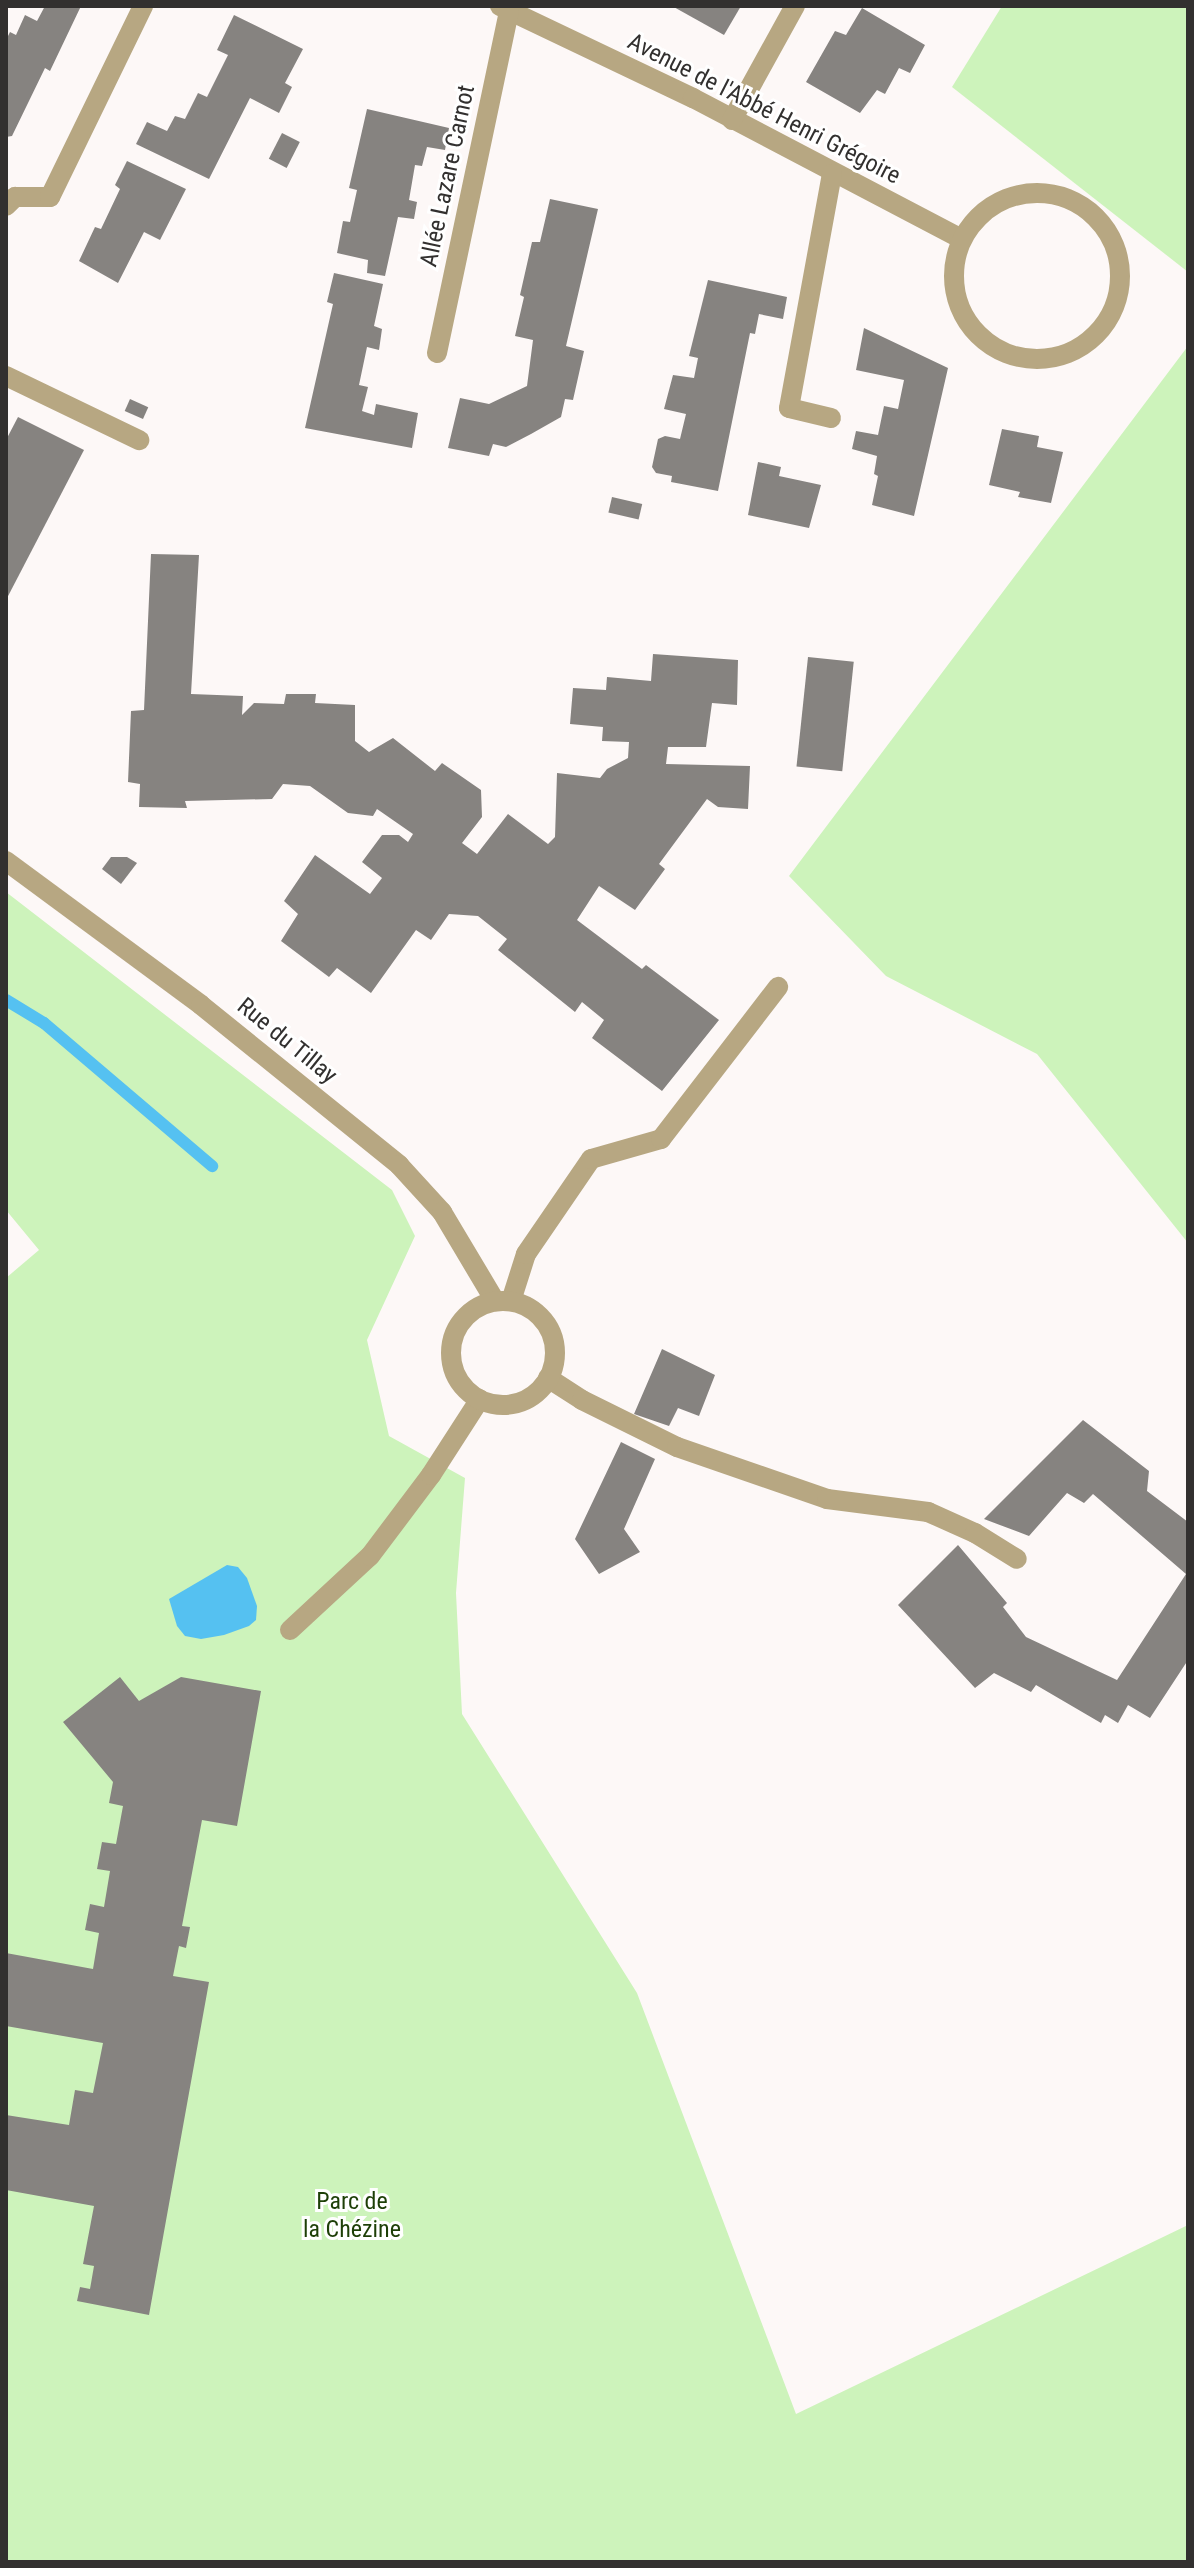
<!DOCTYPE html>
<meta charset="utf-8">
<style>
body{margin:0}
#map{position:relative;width:1194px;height:2568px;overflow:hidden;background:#fdf8f7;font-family:"Roboto Condensed",sans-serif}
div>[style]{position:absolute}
.green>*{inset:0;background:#cdf3bb}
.water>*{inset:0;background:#55c1f1}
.stream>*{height:12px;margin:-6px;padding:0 6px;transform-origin:6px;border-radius:6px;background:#55c1f1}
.building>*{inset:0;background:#868380;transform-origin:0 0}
.service>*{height:20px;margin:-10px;padding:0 10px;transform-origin:10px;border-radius:10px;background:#b7a782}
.minor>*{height:20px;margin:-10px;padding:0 10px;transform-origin:10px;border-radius:10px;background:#b7a782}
.minor>.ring{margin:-10px;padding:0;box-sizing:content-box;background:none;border:20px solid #b7a782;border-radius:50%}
span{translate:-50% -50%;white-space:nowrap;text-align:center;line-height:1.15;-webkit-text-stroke:6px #fff;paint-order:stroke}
.street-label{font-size:24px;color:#32302f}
.park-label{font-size:24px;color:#1d3f07}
.frame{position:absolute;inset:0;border:8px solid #32302f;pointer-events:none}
</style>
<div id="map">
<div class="green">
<i style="clip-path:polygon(1002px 6px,1188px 6px,1188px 272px,952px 87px)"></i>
<i style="clip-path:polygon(1188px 346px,1188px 1243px,1037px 1054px,886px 976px,789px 876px)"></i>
<i style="clip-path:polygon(6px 892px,392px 1190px,415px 1236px,367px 1340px,389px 1436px,465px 1478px,456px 1593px,462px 1714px,637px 1993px,796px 2414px,1188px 2225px,1188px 2562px,6px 2562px,6px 1278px,39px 1250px,6px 1210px)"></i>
</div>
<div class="water">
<i style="clip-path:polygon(227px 1565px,238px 1567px,247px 1578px,257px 1606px,256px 1620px,249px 1626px,224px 1635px,201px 1639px,185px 1636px,177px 1626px,169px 1599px)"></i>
</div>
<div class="stream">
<i style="left:6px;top:1000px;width:44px;rotate:31.2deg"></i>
<i style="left:44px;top:1023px;width:221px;rotate:40.4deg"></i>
</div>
<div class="building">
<i style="clip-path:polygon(45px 6px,81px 6px,50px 71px,45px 68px,12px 136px,6px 137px,6px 40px,10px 32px,16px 35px,25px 15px,37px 21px)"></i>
<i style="clip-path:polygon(672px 6px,741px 6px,724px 35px)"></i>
<i style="clip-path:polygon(862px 8px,925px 45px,910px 73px,899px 68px,885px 94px,877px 90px,860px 113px,806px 82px,835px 31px,846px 35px)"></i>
<i style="clip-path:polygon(234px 15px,303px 49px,285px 83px,292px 87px,279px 113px,250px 98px,209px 179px,136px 144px,147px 122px,167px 131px,175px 116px,185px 119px,198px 93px,207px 97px,228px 55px,217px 50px)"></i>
<i style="clip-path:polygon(367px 109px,449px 128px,445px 150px,427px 147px,422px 166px,415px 165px,409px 200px,417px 202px,414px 219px,398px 217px,385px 276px,367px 273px,368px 260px,337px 253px,343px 221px,350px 222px,357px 190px,349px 188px)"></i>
<i style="left:282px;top:133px;width:20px;height:29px;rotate:27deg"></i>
<i style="clip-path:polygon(127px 161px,186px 189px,160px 240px,144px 232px,118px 283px,79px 261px,95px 227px,101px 229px,120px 189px,115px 185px)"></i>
<i style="clip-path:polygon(550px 199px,598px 209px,566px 346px,584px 351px,573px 400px,565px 399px,561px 417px,531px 434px,506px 447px,493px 444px,489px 456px,448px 448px,460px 398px,489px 404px,527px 386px,533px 340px,515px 336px,524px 297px,520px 295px,532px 242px,540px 242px)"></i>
<i style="clip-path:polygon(334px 273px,383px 284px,374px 326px,382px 329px,379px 350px,367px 347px,359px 385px,368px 387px,362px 411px,374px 415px,376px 404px,418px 413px,412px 448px,305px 428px,333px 304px,327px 302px)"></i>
<i style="clip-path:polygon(708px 280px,787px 297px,783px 319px,759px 314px,755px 334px,750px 333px,718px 491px,671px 482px,672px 476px,656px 473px,652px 467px,658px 439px,665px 436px,680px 439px,686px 414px,664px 409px,673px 375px,694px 378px,698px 358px,689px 356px)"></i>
<i style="clip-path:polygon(864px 328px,948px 368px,914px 516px,872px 505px,878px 476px,874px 474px,877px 456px,852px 449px,856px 431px,878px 435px,884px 406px,898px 409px,904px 380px,856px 370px)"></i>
<i style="left:130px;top:399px;width:20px;height:13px;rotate:24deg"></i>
<i style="clip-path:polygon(18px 417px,84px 450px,6px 600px,6px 440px)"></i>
<i style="clip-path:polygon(1002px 429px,1039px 436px,1037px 447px,1063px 452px,1051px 503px,1018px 497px,1020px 492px,989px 485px)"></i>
<i style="clip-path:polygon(758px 462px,781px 467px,779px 476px,821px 485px,809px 528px,748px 515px)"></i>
<i style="left:612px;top:497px;width:31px;height:16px;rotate:13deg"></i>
<i style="clip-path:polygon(151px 554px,199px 555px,191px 694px,243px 696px,242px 715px,254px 703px,284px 704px,286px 694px,316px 694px,315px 703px,355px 705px,355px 741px,369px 752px,393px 738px,435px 771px,442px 763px,481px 790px,482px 817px,462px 843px,477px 854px,508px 814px,548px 844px,555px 837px,557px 773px,600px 778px,607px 769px,628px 758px,629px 742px,602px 741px,603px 727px,570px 724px,573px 688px,606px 690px,607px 677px,651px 681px,653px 654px,738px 660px,737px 705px,712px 703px,706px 747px,668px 747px,666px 764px,750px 766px,748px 809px,718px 807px,707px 799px,659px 864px,665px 869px,635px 910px,599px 886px,577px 920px,642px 969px,646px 965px,719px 1020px,662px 1091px,592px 1038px,604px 1020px,582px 1002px,575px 1012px,498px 950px,507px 939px,478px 916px,449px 914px,431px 940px,416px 930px,371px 993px,337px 968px,329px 977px,281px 941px,298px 914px,284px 901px,315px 855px,370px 894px,382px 878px,362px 862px,382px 835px,399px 835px,408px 842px,413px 834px,377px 809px,373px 816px,348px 813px,310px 786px,283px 784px,272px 799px,185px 801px,187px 808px,139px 807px,140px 784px,128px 782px,131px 711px,144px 710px)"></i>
<i style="left:808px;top:657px;width:46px;height:110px;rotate:6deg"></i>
<i style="clip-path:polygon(111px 857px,127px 857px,137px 863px,121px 884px,102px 869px)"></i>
<i style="clip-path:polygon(662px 1349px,715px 1375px,699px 1416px,678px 1408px,669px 1426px,634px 1414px)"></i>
<i style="clip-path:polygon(1083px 1420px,1149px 1471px,1147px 1491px,1188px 1522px,1188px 1660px,1150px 1718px,1128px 1705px,1118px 1723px,1105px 1715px,1101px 1723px,1036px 1685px,1031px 1692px,994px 1673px,975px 1688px,898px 1605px,958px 1545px,1007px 1603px,1003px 1607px,1026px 1637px,1117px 1680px,1186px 1574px,1093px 1494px,1084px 1503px,1067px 1493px,1029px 1536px,984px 1519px)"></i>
<i style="clip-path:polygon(621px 1442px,655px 1459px,624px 1529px,640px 1552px,599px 1574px,575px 1539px)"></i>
<i style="clip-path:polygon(120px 1677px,139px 1701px,181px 1677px,261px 1691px,237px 1826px,202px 1820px,182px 1926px,190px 1927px,186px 1948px,179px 1946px,173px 1976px,209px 1982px,149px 2315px,77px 2301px,80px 2287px,90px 2289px,94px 2266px,83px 2264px,94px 2206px,6px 2190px,6px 2115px,69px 2125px,75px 2090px,93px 2093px,103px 2043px,6px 2026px,6px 1953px,93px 1969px,99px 1933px,85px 1930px,90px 1904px,104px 1907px,110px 1871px,97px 1869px,102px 1842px,116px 1844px,123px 1806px,109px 1803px,113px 1782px,63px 1722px)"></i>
</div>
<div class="service">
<i style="left:511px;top:1301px;width:49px;rotate:-72.3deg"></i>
<i style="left:526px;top:1254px;width:115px;rotate:-55.6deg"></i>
<i style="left:591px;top:1159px;width:73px;rotate:-15.9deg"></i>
<i style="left:661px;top:1139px;width:192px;rotate:-52.4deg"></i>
<i style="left:548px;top:1378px;width:40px;rotate:32.9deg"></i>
<i style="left:582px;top:1400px;width:106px;rotate:26.3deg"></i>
<i style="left:677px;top:1447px;width:159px;rotate:19.1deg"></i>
<i style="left:827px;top:1499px;width:102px;rotate:7.3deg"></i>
<i style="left:928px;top:1512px;width:51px;rotate:24.1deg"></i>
<i style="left:975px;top:1533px;width:49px;rotate:31.8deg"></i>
<i style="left:290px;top:1630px;width:109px;rotate:-42.8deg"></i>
<i style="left:370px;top:1556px;width:101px;rotate:-53deg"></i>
<i style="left:431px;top:1475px;width:90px;rotate:-57.2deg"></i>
</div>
<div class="minor">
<i style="left:500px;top:6px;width:214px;rotate:25.5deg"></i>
<i style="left:693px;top:98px;width:301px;rotate:27.7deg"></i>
<i style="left:732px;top:120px;width:130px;rotate:-61.1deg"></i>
<i class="ring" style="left:954px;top:193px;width:146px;height:146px"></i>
<i style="left:6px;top:206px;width:13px;rotate:-45deg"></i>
<i style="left:15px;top:197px;width:35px"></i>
<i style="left:50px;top:197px;width:212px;rotate:-64deg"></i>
<i style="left:437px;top:353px;width:349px;rotate:-78.1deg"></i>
<i style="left:6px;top:376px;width:148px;rotate:25.7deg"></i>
<i style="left:831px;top:418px;width:43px;rotate:-166.6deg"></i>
<i style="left:789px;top:408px;width:238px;rotate:-79.6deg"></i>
<i style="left:6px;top:861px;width:242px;rotate:36.4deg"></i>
<i style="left:201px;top:1005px;width:255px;rotate:38.9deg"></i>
<i style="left:399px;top:1165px;width:64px;rotate:47.5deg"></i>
<i style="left:442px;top:1212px;width:104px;rotate:59.2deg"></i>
<i class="ring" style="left:451px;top:1301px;width:84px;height:84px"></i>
</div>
<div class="street-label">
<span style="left:764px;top:109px;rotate:27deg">Avenue de l'Abbé Henri Grégoire</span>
<span style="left:448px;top:176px;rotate:-78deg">Allée Lazare Carnot</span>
<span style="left:287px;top:1041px;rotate:39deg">Rue du Tillay</span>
</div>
<div class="park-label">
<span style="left:352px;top:2216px">Parc de<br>la Chézine</span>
</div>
<div class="frame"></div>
</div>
